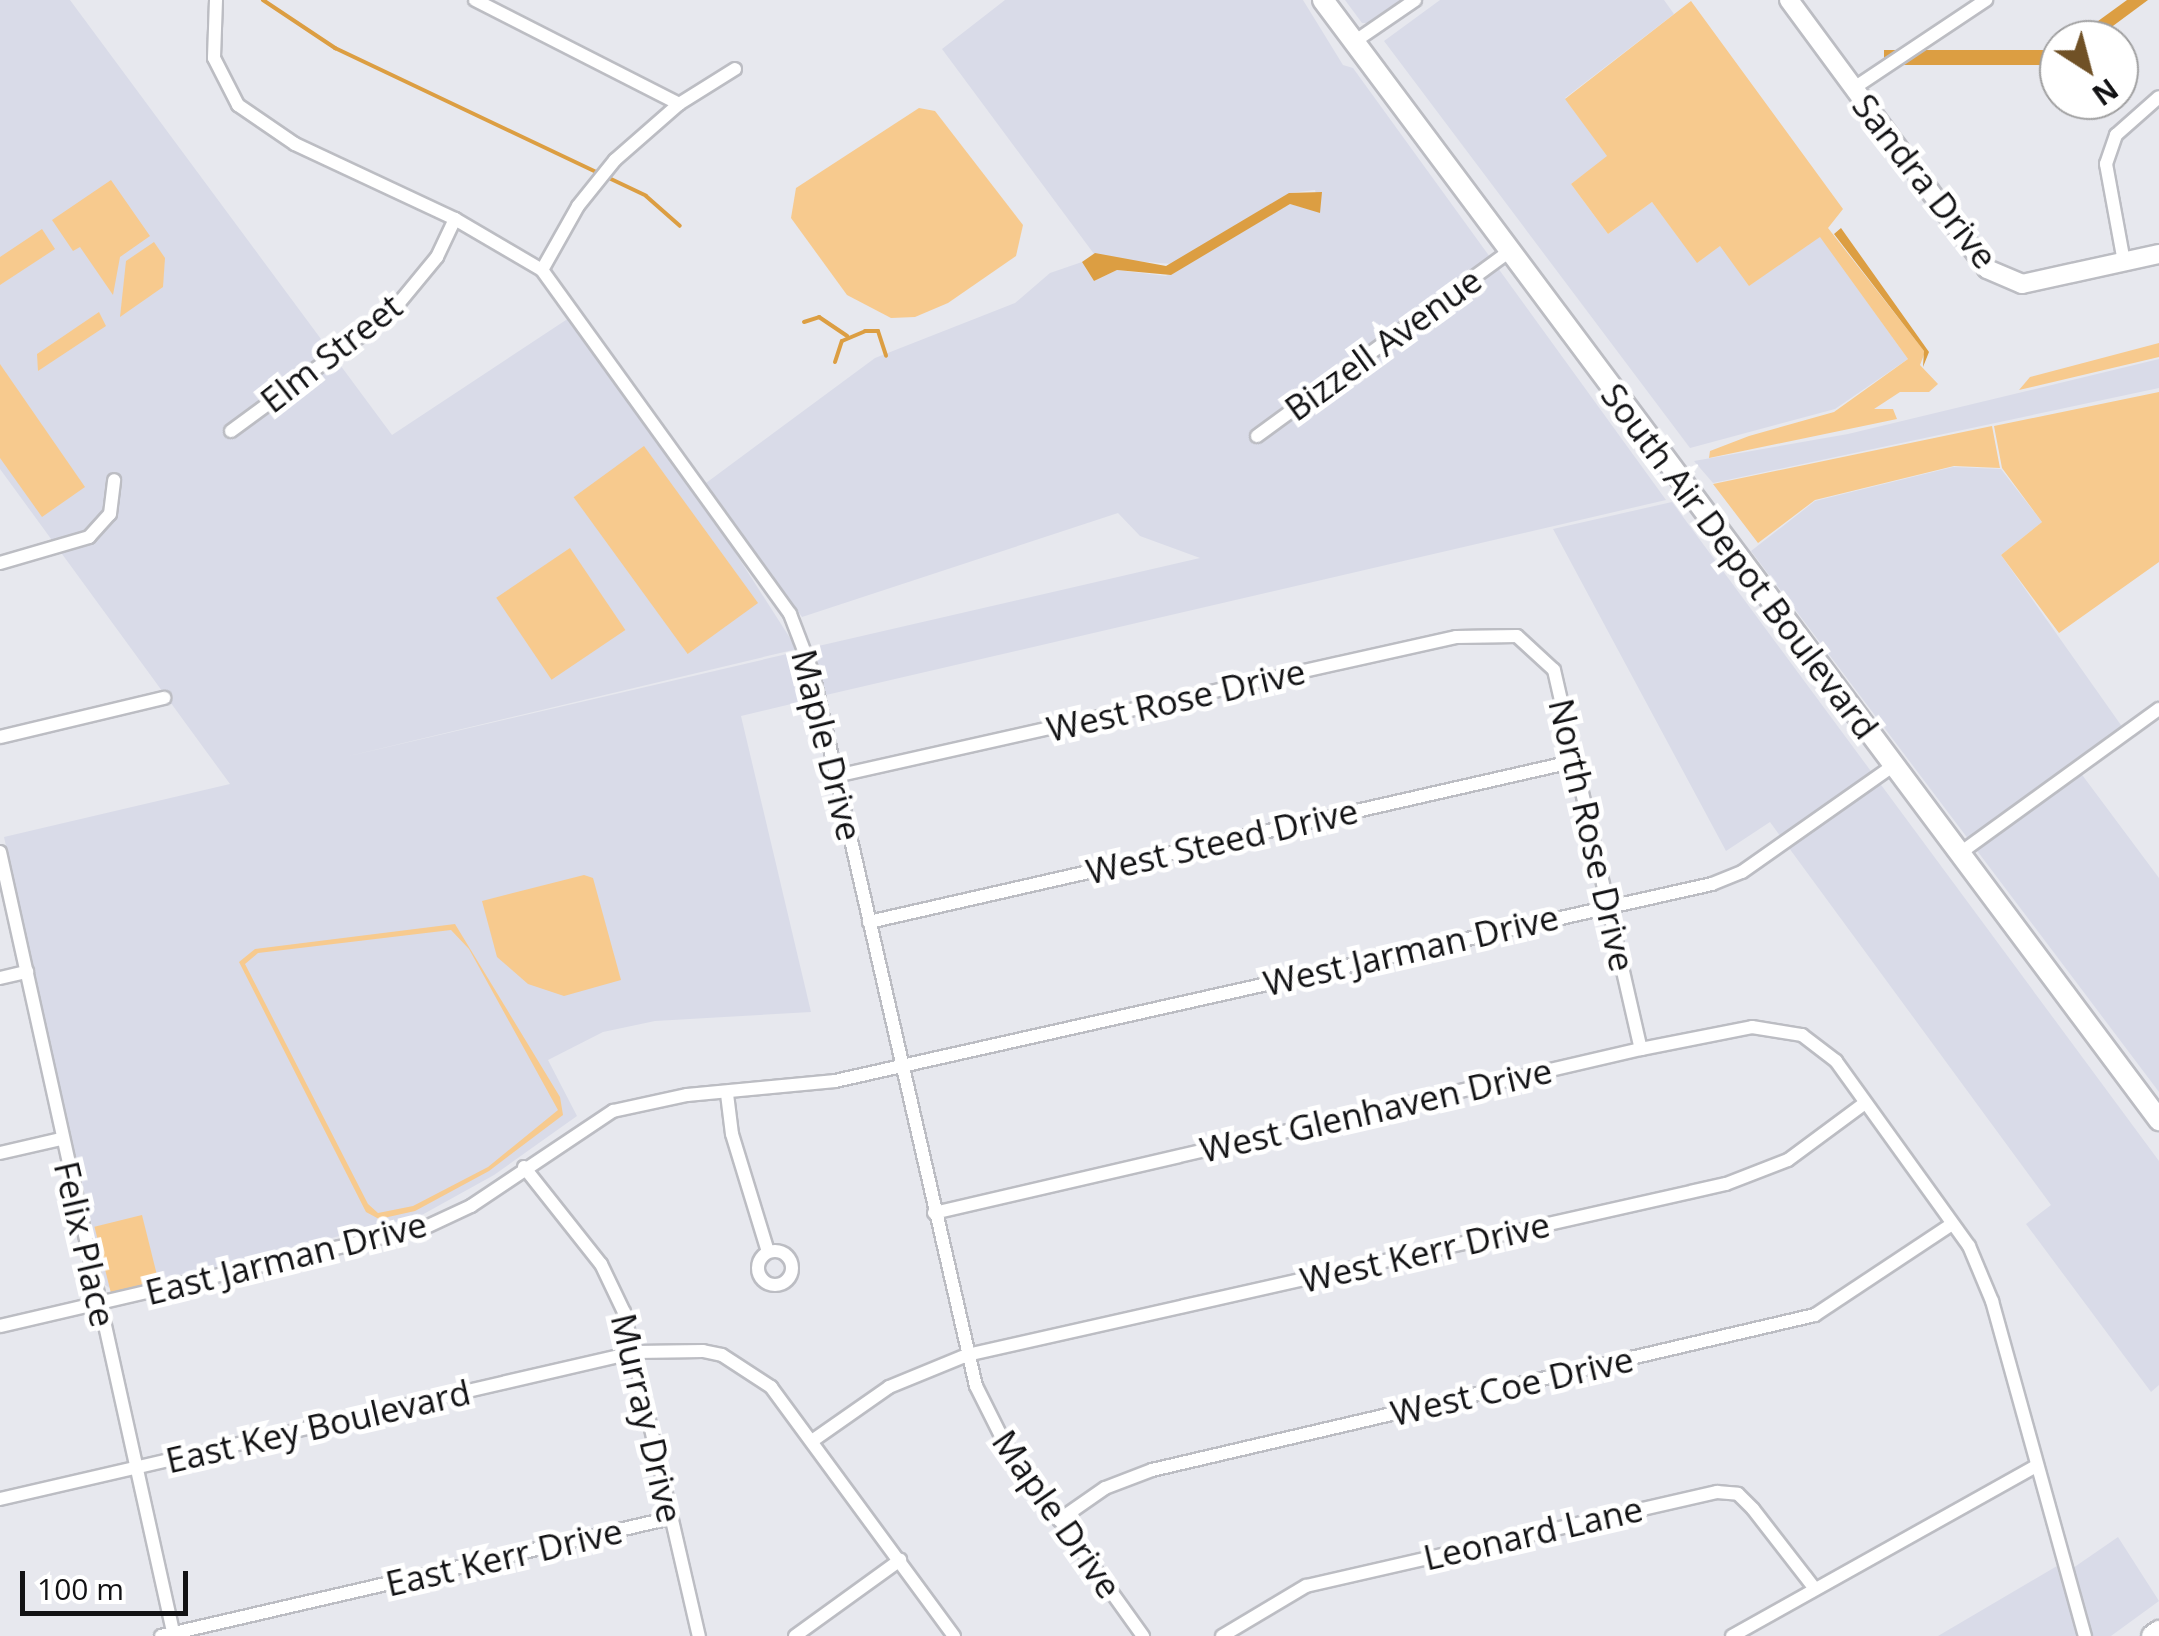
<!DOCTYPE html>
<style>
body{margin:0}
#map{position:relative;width:2159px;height:1636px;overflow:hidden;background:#e7e8ee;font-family:"Open Sans",sans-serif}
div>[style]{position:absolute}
.built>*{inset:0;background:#d9dbe8}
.green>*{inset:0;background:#f7ca8e;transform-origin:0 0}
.water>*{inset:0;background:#dc9e42;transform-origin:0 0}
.stream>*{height:4px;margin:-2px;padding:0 2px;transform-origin:2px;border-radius:2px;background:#dc9e42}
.roads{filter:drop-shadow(2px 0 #bcbdc3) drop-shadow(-2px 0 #bcbdc3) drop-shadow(0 2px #bcbdc3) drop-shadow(0 -2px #bcbdc3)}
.street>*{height:12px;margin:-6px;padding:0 6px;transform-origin:6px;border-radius:6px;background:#fff}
.street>.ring{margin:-6px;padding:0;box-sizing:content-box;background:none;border:12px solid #fff;border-radius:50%}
.secondary>*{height:18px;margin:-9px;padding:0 9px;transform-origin:9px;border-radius:9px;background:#fff}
.primary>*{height:20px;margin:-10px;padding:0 10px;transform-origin:10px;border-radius:10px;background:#fff}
span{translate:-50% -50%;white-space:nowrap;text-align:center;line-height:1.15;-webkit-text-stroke:10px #fff;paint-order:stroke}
.street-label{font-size:35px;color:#121214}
.north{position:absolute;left:2039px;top:20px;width:100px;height:100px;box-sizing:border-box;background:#fff;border:2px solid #a0a0a1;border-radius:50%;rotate:144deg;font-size:28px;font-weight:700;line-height:40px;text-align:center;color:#121214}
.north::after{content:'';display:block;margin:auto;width:35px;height:45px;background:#705126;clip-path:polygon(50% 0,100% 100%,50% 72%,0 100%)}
.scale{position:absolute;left:20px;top:1571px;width:168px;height:45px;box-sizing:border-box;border:5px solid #121214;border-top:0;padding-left:12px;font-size:30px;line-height:35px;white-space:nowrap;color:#121214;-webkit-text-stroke:8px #fff;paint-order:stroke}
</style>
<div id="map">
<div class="built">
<i style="clip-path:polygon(0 0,70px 0,392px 435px,569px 318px,703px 502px,797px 649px,345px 757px,800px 651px,812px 699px,741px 716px,811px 1012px,655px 1021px,603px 1032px,548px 1060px,577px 1116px,494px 1175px,420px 1216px,115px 1292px,104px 1284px,4px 837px,230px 784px,0 469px)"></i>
<i style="clip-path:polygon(1005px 0,1303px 0,1343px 65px,1353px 68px,1666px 500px,826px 695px,814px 647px,1200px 558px,1140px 536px,1118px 513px,802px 617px,706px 483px,875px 358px,1015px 303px,1050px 273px,1082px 262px,1094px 281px,1117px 270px,1166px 276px,1290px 204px,1320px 212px,1315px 190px,1290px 193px,1172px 264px,1097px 258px,942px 49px)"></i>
<i style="clip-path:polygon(1345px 0,1405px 0,1374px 23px,1362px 23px)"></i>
<i style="clip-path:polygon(1440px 0,1664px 0,1674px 14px,1565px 98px,1608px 157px,1571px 184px,1608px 234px,1652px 202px,1697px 262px,1720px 245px,1820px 236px,1908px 359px,1835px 409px,1690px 448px,1384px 41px)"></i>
<i style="clip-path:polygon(2159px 359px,2159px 388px,1713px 483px,1694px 461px,1848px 434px)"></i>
<i style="clip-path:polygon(1953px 467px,2001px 469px,2042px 522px,2001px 555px,2123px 728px,2074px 764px,2159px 878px,2159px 1092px,1751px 551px,1815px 501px)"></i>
<i style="clip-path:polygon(1672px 502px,2159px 1161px,2159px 1385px,2151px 1392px,2026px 1224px,2051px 1205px,1770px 822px,1726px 851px,1553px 529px)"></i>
<i style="clip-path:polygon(2118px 1537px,2159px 1601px,2111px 1636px,1938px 1636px,2057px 1566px,2060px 1577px)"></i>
</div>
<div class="green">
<i style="clip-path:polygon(1691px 1px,1843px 209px,1828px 228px,1925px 352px,1920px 365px,1938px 384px,1929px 392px,1900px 392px,1874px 409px,1893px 409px,1897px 419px,1709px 458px,1710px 451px,1749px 436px,1834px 412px,1908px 359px,1820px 237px,1749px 286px,1720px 246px,1697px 263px,1652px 202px,1608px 234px,1571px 184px,1607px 156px,1565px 99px)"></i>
<i style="clip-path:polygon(919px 108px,935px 111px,1023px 225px,1016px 256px,948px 303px,915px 317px,891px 318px,847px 295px,791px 218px,796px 188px)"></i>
<i style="clip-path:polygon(111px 180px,150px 236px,120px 257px,113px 295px,80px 247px,73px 251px,52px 220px)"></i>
<i style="clip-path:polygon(42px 229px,55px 249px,0 285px,0 257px)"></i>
<i style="clip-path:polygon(154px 242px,165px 258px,163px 287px,120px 317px,126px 261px)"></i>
<i style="clip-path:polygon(99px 312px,106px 326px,38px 371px,37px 354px)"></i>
<i style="clip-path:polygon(2159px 343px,2159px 357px,2019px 390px,2030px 377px)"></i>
<i style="clip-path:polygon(0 364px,85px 487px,42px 517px,0 458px)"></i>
<i style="clip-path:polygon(2159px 392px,2159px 562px,2059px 633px,2001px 555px,2042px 522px,2002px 468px,1994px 426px)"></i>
<i style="clip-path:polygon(1992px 426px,2000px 468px,1954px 466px,1815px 500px,1758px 543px,1713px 484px)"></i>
<i style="left:644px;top:446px;width:194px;height:87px;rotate:54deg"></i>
<i style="left:570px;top:548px;width:99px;height:89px;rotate:56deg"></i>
<i style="clip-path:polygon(584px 875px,593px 878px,621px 980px,564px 996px,528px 984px,497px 957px,482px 901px)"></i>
<i style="clip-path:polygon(evenodd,455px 924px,560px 1097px,563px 1115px,489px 1171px,415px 1211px,379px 1219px,366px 1212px,239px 962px,255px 949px,455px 924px,451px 930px,469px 949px,558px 1110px,488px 1167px,413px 1206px,378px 1213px,368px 1204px,245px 964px,258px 953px,451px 930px)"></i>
<i style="left:142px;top:1215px;width:68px;height:49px;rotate:76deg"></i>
</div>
<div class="water">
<i style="clip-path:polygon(2127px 0,2148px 0,2094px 40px,2072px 40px)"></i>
<i style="left:2059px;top:50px;width:15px;height:175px;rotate:90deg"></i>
<i style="clip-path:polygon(1322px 192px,1320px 213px,1290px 204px,1171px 275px,1117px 270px,1094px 281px,1082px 262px,1095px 253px,1166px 266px,1289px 193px)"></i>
<i style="clip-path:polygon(1841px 228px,1929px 352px,1923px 367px,1924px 351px,1834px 234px)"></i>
</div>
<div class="stream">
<i style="left:263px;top:0;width:87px;rotate:33.7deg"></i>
<i style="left:335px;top:48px;width:344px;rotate:25.4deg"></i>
<i style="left:646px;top:196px;width:45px;rotate:41.4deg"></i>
<i style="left:804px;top:322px;width:16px;rotate:-18deg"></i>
<i style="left:819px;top:317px;width:34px;rotate:34deg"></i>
<i style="left:835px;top:362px;width:22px;rotate:-72deg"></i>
<i style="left:842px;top:341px;width:25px;rotate:-23deg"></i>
<i style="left:865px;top:331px;width:13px"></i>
<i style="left:878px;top:331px;width:26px;rotate:72deg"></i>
</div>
<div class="roads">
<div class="street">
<i style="left:216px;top:0;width:58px;rotate:92deg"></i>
<i style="left:214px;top:58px;width:53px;rotate:62.9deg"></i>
<i style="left:238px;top:105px;width:69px;rotate:34.4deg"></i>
<i style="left:295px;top:144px;width:177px;rotate:25.1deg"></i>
<i style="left:455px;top:219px;width:101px;rotate:30.4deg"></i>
<i style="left:542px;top:270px;width:424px;rotate:54.2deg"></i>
<i style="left:790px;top:614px;width:64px;rotate:69deg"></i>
<i style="left:813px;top:674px;width:730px;rotate:77.11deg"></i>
<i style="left:976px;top:1386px;width:63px;rotate:63.4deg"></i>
<i style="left:1004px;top:1442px;width:239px;rotate:54.4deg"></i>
<i style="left:475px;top:0;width:229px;rotate:27deg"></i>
<i style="left:1354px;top:42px;width:74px;rotate:-34.5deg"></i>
<i style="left:1854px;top:88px;width:159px;rotate:-33.7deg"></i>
<i style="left:2124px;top:262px;width:100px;rotate:-100.4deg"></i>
<i style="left:2106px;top:164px;width:31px;rotate:-71deg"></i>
<i style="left:2116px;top:135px;width:57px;rotate:-41.5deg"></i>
<i style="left:542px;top:270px;width:73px;rotate:-60.6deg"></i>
<i style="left:578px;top:206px;width:59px;rotate:-51.2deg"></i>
<i style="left:615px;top:160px;width:85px;rotate:-41.2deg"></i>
<i style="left:679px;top:104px;width:66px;rotate:-32deg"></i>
<i style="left:231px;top:431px;width:197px;rotate:-36.3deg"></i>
<i style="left:390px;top:314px;width:74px;rotate:-50.5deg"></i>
<i style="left:437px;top:257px;width:42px;rotate:-64.7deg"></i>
<i style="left:1257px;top:436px;width:313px;rotate:-36.2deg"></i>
<i style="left:0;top:563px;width:93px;rotate:-16.3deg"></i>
<i style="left:89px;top:537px;width:31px;rotate:-48deg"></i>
<i style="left:110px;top:514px;width:34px;rotate:-83deg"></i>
<i style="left:0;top:737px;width:169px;rotate:-13.4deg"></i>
<i style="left:836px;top:776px;width:635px;rotate:-12.64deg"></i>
<i style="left:1456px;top:637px;width:61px;rotate:-0.9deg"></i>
<i style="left:1517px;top:636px;width:50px;rotate:42.6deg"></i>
<i style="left:1554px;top:670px;width:389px;rotate:77.1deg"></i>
<i style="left:0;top:852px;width:803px;rotate:77.49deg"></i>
<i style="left:1960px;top:853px;width:246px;rotate:-35.9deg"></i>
<i style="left:869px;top:922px;width:725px;rotate:-12.83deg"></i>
<i style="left:0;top:978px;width:28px;rotate:-13deg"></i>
<i style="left:727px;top:1094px;width:40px;rotate:82.9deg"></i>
<i style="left:732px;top:1134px;width:123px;rotate:73deg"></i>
<i style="left:0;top:1153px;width:63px;rotate:-12.9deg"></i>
<i style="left:524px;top:1167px;width:124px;rotate:51.6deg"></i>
<i style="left:601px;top:1264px;width:53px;rotate:64.4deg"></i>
<i style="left:624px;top:1312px;width:333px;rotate:77deg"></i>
<i style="left:934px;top:1213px;width:726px;rotate:-13.06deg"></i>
<i style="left:1641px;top:1049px;width:113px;rotate:-11.2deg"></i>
<i style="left:1752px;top:1027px;width:51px;rotate:9.1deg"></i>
<i style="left:1802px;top:1035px;width:43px;rotate:37.4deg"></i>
<i style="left:1836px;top:1061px;width:228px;rotate:54.3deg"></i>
<i style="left:1969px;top:1246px;width:60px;rotate:67.3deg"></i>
<i style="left:1992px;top:1301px;width:348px;rotate:74.5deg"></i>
<i class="ring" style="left:758px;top:1251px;width:22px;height:22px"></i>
<i style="left:0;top:1326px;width:437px;rotate:-13.1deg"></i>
<i style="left:426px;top:1227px;width:50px;rotate:-25deg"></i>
<i style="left:471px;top:1206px;width:171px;rotate:-33.8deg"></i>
<i style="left:613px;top:1111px;width:76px;rotate:-12.2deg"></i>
<i style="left:687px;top:1095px;width:149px;rotate:-5.4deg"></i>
<i style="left:835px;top:1081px;width:899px;rotate:-12.66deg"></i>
<i style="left:1712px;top:884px;width:32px;rotate:-22deg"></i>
<i style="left:1742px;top:872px;width:184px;rotate:-35.1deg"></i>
<i style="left:812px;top:1441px;width:94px;rotate:-35deg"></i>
<i style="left:889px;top:1387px;width:84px;rotate:-22.3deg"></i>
<i style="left:967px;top:1355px;width:778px;rotate:-12.7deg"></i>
<i style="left:1726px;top:1184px;width:66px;rotate:-21.2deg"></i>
<i style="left:1788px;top:1160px;width:96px;rotate:-36.5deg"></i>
<i style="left:0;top:1499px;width:653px;rotate:-13.01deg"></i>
<i style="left:636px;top:1352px;width:67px;rotate:-0.9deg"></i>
<i style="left:703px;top:1351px;width:19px;rotate:12deg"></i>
<i style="left:722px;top:1355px;width:59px;rotate:33.1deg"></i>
<i style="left:771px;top:1387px;width:309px;rotate:53.7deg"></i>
<i style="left:1059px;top:1520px;width:56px;rotate:-34.8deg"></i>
<i style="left:1105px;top:1488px;width:50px;rotate:-21deg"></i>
<i style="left:1152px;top:1470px;width:681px;rotate:-13.16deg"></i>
<i style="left:1815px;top:1315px;width:164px;rotate:-33.6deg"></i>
<i style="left:161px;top:1636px;width:523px;rotate:-13.03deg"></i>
<i style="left:795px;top:1636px;width:130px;rotate:-35.9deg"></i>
<i style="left:1222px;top:1636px;width:98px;rotate:-30.8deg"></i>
<i style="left:1306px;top:1586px;width:422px;rotate:-12.9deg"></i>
<i style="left:1717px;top:1492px;width:21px;rotate:5deg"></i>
<i style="left:1738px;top:1494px;width:21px;rotate:45deg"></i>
<i style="left:1753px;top:1509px;width:101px;rotate:52.2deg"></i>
<i style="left:1732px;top:1636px;width:348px;rotate:-29.2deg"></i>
</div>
<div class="secondary">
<i style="left:1789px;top:0;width:334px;rotate:53.6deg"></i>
<i style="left:1987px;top:269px;width:38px;rotate:23deg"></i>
<i style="left:2022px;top:284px;width:140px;rotate:-12.4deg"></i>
</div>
<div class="primary">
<i style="left:1323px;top:0;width:1398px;rotate:53.26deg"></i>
<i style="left:2152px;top:1636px;width:9px;rotate:-36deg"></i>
</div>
</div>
<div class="street-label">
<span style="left:1925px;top:181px;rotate:52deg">Sandra Drive</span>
<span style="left:1383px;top:344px;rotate:-36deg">Bizzell Avenue</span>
<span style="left:331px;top:353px;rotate:-38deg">Elm Street</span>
<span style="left:1740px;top:561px;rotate:53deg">South Air Depot Boulevard</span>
<span style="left:1176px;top:700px;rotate:-13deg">West Rose Drive</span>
<span style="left:827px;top:745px;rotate:76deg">Maple Drive</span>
<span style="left:1592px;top:835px;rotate:77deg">North Rose Drive</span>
<span style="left:1222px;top:841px;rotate:-13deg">West Steed Drive</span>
<span style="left:1411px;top:950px;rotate:-13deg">West Jarman Drive</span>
<span style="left:1376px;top:1110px;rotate:-13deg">West Glenhaven Drive</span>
<span style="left:85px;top:1244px;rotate:77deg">Felix Place</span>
<span style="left:1425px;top:1252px;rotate:-13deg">West Kerr Drive</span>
<span style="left:286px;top:1258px;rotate:-14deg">East Jarman Drive</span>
<span style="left:1512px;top:1386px;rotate:-13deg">West Coe Drive</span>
<span style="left:647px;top:1418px;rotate:77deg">Murray Drive</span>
<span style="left:318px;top:1426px;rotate:-13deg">East Key Boulevard</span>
<span style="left:1057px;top:1514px;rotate:55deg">Maple Drive</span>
<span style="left:1533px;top:1533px;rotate:-13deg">Leonard Lane</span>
<span style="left:504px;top:1557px;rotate:-13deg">East Kerr Drive</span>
</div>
<div class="north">N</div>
<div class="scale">100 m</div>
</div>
